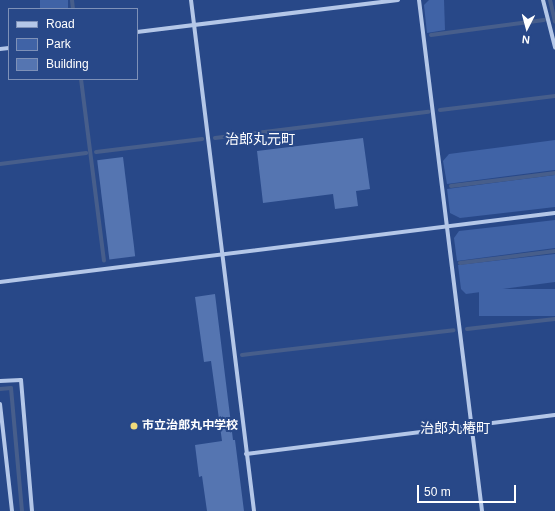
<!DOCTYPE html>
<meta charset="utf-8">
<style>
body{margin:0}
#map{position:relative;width:555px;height:511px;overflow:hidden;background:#284888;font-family:Arial,"Noto Sans JP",sans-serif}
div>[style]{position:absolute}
.green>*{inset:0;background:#4063a6;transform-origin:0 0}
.stream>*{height:4px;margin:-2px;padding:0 2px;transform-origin:2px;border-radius:2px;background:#475e8b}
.building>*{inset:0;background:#5575b1;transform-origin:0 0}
.street>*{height:4px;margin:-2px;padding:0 2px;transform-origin:2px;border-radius:2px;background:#b4c7e8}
.dots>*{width:11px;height:11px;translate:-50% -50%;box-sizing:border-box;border:2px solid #284888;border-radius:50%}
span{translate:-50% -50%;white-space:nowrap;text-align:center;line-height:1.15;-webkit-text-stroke:4px #284888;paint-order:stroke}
.poi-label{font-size:12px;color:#fff;font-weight:700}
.left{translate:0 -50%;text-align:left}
.quarter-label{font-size:14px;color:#fff}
.legend{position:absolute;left:8px;top:8px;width:130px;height:72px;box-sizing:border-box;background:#284888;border:1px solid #7e91b8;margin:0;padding:5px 7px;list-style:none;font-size:12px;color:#fff}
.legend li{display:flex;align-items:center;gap:8px;height:20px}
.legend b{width:20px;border:1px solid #7e91b8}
.north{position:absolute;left:507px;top:8px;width:40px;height:40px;-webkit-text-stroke:3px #284888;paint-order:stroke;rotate:186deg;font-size:11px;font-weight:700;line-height:16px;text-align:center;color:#fff}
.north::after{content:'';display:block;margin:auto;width:14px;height:18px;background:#fff;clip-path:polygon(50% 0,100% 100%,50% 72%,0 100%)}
.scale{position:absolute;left:417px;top:485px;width:99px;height:18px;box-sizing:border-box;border:2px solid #fff;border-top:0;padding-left:5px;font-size:12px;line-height:14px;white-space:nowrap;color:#fff;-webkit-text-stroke:3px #284888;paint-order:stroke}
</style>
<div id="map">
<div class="green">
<i style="left:40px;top:0;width:28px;height:9px"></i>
<i style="clip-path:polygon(429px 0,444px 0,445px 30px,427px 33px,424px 5px)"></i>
<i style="clip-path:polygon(555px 140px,555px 170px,447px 184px,443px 161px,449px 154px)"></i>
<i style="clip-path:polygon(555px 175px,555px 207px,460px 218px,450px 213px,447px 189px)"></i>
<i style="clip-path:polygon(555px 220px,555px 248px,457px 261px,454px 238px,459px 231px)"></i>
<i style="clip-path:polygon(555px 254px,555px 282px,466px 294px,461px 289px,458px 265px)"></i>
<i style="left:555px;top:289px;width:27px;height:76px;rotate:90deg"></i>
</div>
<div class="stream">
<i style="left:72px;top:0;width:9px;rotate:84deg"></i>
<i style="left:550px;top:0;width:22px;rotate:77deg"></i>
<i style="left:431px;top:35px;width:114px;rotate:-7.6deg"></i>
<i style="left:81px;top:79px;width:183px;rotate:82.8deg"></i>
<i style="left:440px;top:110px;width:116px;rotate:-6.9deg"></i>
<i style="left:215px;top:138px;width:215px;rotate:-7deg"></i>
<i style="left:96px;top:152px;width:107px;rotate:-7deg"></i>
<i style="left:0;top:164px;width:87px;rotate:-7.3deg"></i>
<i style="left:451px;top:186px;width:105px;rotate:-7.1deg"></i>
<i style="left:460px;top:263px;width:96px;rotate:-7.2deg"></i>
<i style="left:467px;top:329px;width:89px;rotate:-6.5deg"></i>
<i style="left:242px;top:355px;width:213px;rotate:-6.7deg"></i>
<i style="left:0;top:389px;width:11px;rotate:-5deg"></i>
<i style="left:11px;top:388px;width:123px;rotate:84.9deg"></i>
</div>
<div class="building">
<i style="clip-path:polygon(363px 138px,370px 189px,356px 191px,358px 206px,335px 209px,333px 194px,263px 203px,257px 151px)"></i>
<i style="left:123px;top:157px;width:100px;height:26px;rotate:83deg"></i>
<i style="clip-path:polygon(215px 294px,233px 440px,235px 440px,244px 511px,207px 511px,202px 476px,199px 477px,195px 445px,222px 441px,211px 361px,204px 362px,195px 297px)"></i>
</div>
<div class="street">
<i style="left:191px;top:0;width:515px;rotate:82.97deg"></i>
<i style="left:419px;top:0;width:515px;rotate:82.97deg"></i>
<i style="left:543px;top:0;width:49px;rotate:75.7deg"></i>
<i style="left:137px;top:32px;width:263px;rotate:-7deg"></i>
<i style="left:0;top:49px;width:9px;rotate:-6deg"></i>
<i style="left:0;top:282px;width:559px;rotate:-7.09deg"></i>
<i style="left:0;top:381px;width:21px;rotate:-3deg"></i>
<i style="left:21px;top:380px;width:131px;rotate:85.2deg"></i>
<i style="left:0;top:404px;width:108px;rotate:83.6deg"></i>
<i style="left:246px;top:454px;width:311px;rotate:-7.2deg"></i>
</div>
<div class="dots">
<i style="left:134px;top:426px;background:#f0da7b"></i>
</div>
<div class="poi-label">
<span class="left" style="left:142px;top:426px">市立治郎丸中学校</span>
</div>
<div class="quarter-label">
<span style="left:260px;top:139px">治郎丸元町</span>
<span style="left:455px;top:428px">治郎丸椿町</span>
</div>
<ul class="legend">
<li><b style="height:5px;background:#b4c7e8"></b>Road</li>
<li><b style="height:11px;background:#4063a6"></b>Park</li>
<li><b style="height:11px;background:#5575b1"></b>Building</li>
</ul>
<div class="north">N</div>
<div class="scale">50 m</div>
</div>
